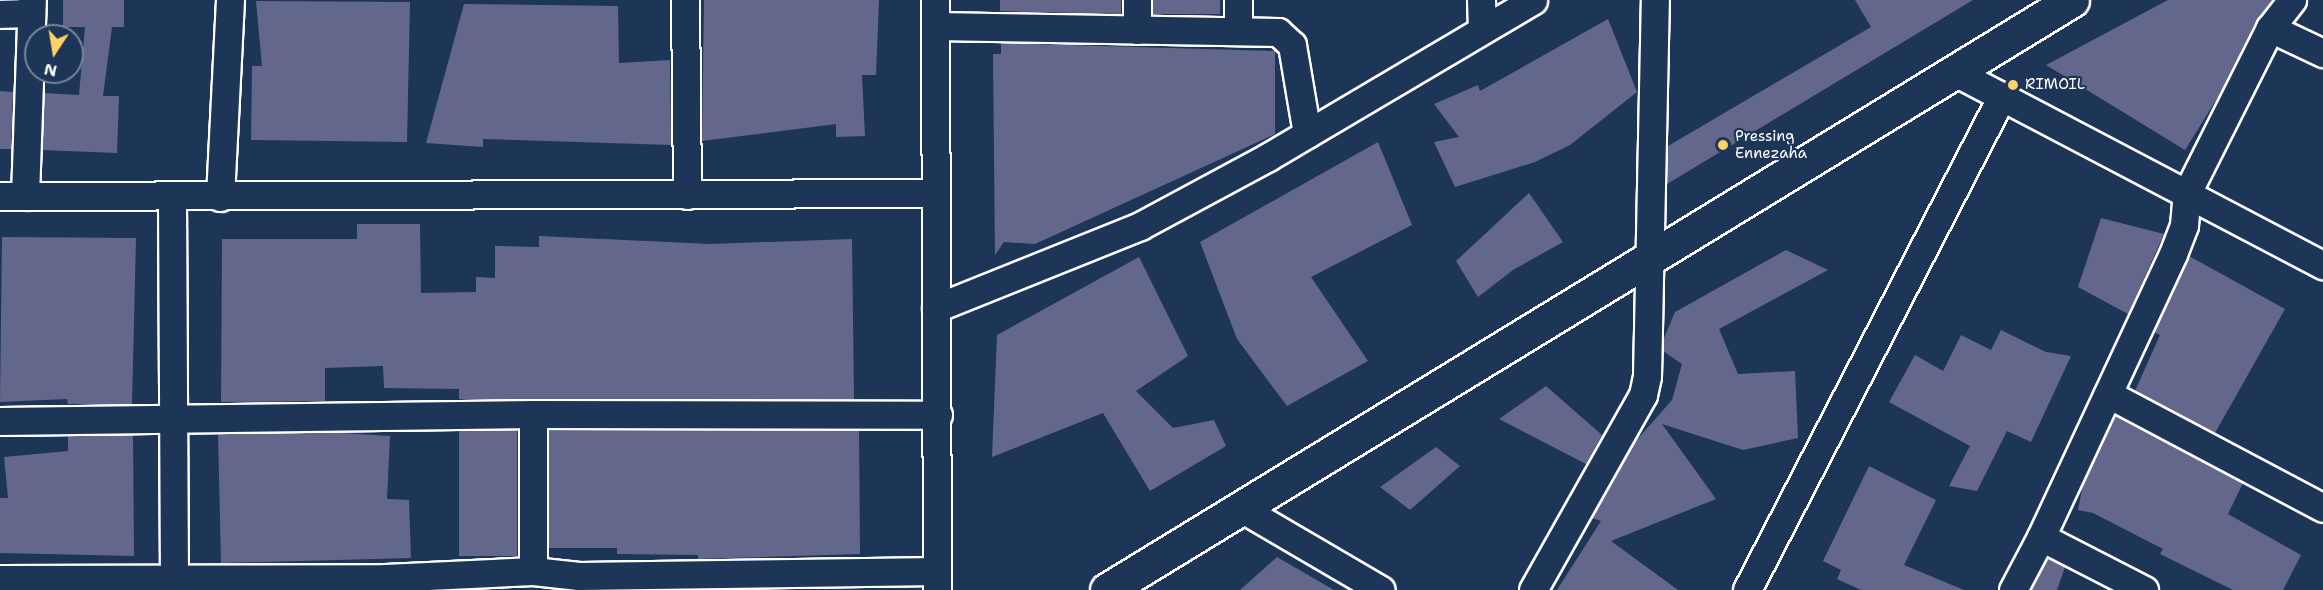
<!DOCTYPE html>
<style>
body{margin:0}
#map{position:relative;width:2323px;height:590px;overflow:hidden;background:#1d3557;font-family:"Shantell Sans",sans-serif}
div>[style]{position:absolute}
.building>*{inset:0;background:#64678c;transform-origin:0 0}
.roads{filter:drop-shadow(2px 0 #fff) drop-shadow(-2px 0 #fff) drop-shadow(0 2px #fff) drop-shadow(0 -2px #fff)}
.minor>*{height:27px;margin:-13.5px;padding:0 13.5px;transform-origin:13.5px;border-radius:13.5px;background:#1d3557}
.tertiary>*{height:33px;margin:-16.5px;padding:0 16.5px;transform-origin:16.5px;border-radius:16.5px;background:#1d3557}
.dots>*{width:16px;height:16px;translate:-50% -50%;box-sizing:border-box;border:3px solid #1d3557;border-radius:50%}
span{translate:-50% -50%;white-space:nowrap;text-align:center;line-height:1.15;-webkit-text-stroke:4.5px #1d3557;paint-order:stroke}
.poi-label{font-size:15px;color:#fff}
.left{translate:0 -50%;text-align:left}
.north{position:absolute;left:24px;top:24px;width:60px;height:60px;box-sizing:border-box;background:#1d3557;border:2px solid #77869a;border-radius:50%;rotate:192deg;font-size:16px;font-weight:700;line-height:24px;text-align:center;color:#fff}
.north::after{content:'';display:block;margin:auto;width:21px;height:27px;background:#ffd166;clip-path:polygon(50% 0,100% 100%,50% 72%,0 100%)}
</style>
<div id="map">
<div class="building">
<i style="clip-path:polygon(63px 0,124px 0,124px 27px,112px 27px,103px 96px,119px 96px,117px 153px,42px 150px,44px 93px,79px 95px,85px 27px,63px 27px)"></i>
<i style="clip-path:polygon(704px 0,879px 0,876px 75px,862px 75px,865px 136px,836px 137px,836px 124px,702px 141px)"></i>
<i style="clip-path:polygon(1000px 0,1121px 0,1121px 14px,1000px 11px)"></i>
<i style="left:1153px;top:0;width:67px;height:14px"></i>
<i style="clip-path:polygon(1855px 0,1973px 0,1667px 184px,1668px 146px,1871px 27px)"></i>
<i style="clip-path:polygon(2168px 0,2272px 0,2256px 21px,2218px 97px,2185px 150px,2046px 65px)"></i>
<i style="clip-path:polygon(256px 1px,410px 2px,407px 142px,251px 140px,252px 66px,262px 66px)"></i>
<i style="clip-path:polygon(464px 4px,618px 6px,619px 63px,670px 60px,671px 145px,483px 139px,483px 147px,426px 143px)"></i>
<i style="clip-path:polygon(1608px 19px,1637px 92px,1570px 145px,1535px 162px,1455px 187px,1434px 142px,1459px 137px,1434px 104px,1478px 85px,1480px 91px)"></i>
<i style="clip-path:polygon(1001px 43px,1275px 51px,1275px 134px,1035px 244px,1004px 242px,995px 255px,993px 54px,1001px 54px)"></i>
<i style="clip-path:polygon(0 91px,13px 92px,11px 149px,0 149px)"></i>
<i style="clip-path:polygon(1378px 142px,1412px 225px,1311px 277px,1368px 361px,1287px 406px,1237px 339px,1200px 242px)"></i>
<i style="clip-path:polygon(1529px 193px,1563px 242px,1513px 270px,1478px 297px,1456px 261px)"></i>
<i style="clip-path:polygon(2101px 218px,2164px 234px,2128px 314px,2078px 287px)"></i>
<i style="clip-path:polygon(357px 224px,420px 224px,421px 293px,476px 292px,476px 277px,495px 278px,495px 246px,539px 247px,539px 236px,710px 244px,852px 239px,854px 399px,459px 399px,459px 389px,384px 388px,383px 366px,325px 368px,325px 401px,221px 402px,222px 239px,357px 239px)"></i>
<i style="clip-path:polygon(2px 237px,136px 238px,132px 404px,68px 404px,67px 399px,0 402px)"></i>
<i style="clip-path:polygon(1786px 250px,1828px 270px,1719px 329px,1738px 374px,1795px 371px,1798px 438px,1743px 450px,1662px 424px,1716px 499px,1611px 541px,1678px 590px,1557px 590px,1601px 521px,1592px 518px,1635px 442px,1672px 400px,1682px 364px,1663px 351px,1664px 338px,1675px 312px)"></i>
<i style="clip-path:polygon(2189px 256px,2285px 309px,2215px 433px,2135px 391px,2160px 335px,2154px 332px)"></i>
<i style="clip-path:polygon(1139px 257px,1188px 356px,1136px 391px,1173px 428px,1214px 420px,1226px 446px,1150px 491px,1103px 413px,992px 457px,997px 335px)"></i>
<i style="clip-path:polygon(2001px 330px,2046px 352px,2071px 356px,2031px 442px,2007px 431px,1977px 491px,1949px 486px,1970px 446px,1889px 402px,1915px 355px,1943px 371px,1961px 335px,1991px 350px)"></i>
<i style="clip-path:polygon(1546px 386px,1602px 435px,1586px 464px,1499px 419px)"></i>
<i style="clip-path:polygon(2115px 416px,2243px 483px,2228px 514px,2301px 555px,2283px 590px,2233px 590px,2160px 554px,2163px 549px,2093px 513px,2078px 510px,2083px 484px)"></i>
<i style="left:517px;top:430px;width:126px;height:58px;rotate:90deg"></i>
<i style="clip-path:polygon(549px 430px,859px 431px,860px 554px,698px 559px,698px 555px,617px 554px,617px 548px,549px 548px)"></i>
<i style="clip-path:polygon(324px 432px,390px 436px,387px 499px,409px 500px,411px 558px,221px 563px,218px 434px)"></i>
<i style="clip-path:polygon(133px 435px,134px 556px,0 553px,0 498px,8px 498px,4px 457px,68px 451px,68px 436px)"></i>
<i style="clip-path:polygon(1436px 447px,1460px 466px,1410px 510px,1380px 487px)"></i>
<i style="clip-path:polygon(1869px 466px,1936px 500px,1904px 565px,1964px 590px,1861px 590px,1837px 579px,1841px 570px,1823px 561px)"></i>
<i style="clip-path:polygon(1277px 557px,1334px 590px,1240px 590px)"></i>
<i style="clip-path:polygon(2048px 558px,2065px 567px,2057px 590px,2031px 590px)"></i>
</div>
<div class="roads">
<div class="minor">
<i style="left:685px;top:0;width:195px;rotate:89.4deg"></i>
<i style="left:935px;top:0;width:589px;rotate:89.81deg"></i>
<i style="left:1238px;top:0;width:31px;rotate:90deg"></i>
<i style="left:1481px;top:0;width:29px;rotate:88deg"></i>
<i style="left:0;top:14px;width:31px;rotate:-2deg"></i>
<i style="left:935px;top:26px;width:343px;rotate:1deg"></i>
<i style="left:1278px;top:32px;width:19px;rotate:43deg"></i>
<i style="left:1292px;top:45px;width:90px;rotate:80.4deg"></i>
<i style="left:2270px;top:28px;width:59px;rotate:25.3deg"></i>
<i style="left:1137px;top:30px;width:30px;rotate:-90deg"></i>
<i style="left:1953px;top:71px;width:418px;rotate:27.7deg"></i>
<i style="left:0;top:196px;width:936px;rotate:-0.18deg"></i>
<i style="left:25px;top:196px;width:196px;rotate:-88deg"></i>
<i style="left:220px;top:197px;width:197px;rotate:-87.1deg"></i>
<i style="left:172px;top:198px;width:392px;rotate:89.7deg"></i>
<i style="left:936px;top:308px;width:220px;rotate:-21.9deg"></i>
<i style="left:1140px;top:226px;width:145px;rotate:-28.3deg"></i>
<i style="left:1268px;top:157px;width:308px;rotate:-30.6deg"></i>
<i style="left:2108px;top:394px;width:243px;rotate:27.9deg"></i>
<i style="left:0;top:421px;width:533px;rotate:-0.75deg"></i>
<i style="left:533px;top:414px;width:405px;rotate:0.1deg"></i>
<i style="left:1239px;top:507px;width:164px;rotate:30.3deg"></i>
<i style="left:2041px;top:537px;width:312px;rotate:-65deg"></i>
<i style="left:2173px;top:254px;width:31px;rotate:-69deg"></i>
<i style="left:2184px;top:225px;width:32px;rotate:-85deg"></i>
<i style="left:2187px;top:193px;width:185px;rotate:-63.3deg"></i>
<i style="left:2270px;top:28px;width:36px;rotate:-52deg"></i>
<i style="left:533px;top:571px;width:157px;rotate:-90deg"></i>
<i style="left:0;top:579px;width:385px;rotate:-0.1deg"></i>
<i style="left:385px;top:578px;width:148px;rotate:-2.7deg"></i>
<i style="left:533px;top:571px;width:46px;rotate:6.2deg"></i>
<i style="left:579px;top:576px;width:358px;rotate:-0.8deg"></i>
<i style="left:1533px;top:590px;width:224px;rotate:-60.6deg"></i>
<i style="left:1643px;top:395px;width:19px;rotate:-78deg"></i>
<i style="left:1647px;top:376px;width:376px;rotate:-88.8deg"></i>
<i style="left:1747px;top:590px;width:556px;rotate:-62.7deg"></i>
<i style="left:2013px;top:590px;width:60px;rotate:-62.2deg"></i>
<i style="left:2041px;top:537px;width:116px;rotate:27.2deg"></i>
</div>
<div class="tertiary">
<i style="left:1107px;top:590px;width:1131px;rotate:-31.44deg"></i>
</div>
</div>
<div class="dots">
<i style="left:2013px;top:85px;background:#ffd166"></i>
<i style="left:1723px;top:145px;background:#ffd166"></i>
</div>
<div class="poi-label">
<span class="left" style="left:2025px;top:85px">RIMOIL</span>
<span class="left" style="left:1735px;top:145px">Pressing<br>Ennezaha</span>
</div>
<div class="north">N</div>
</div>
